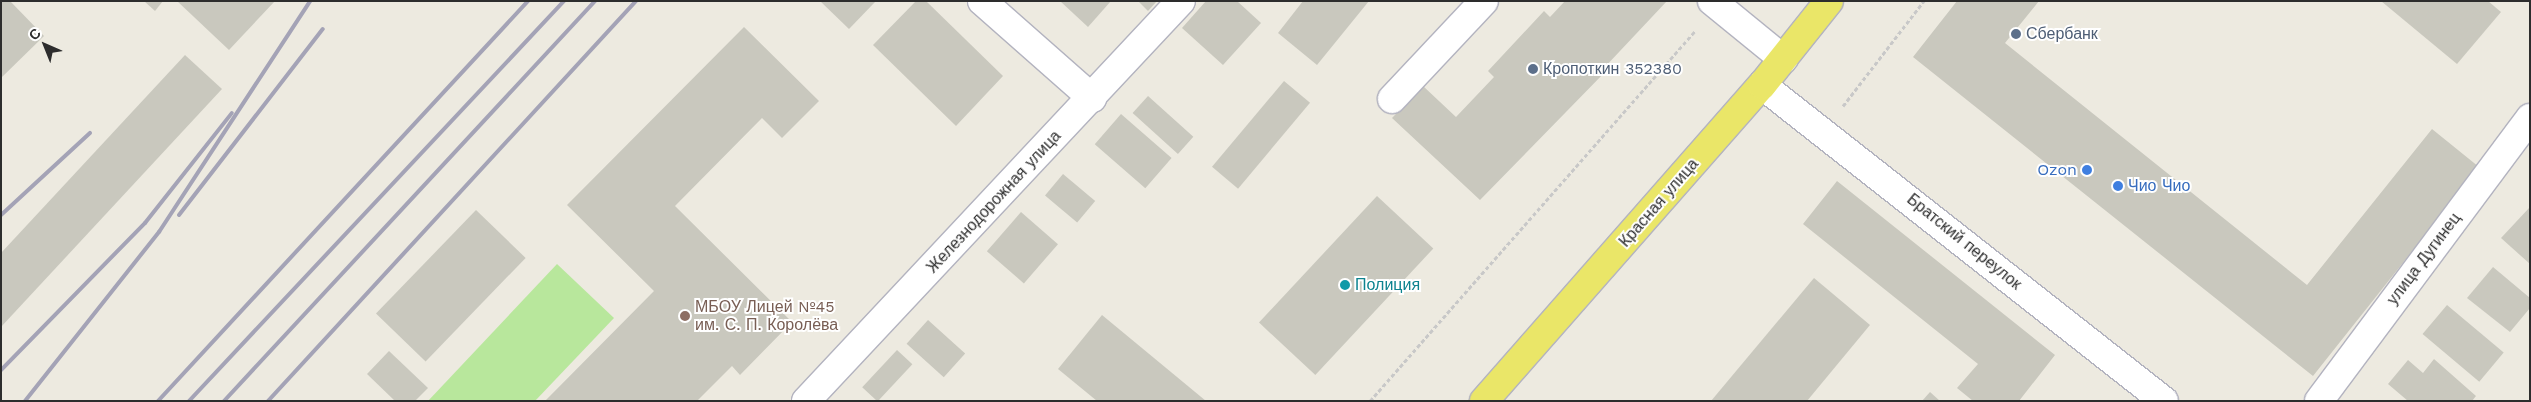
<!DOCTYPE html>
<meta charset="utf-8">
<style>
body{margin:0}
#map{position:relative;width:2531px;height:402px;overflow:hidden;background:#edeae0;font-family:"Work Sans",sans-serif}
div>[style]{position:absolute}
.pitch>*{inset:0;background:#b8e79c}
.building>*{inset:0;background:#c9c8be;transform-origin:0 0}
.path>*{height:3px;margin-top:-1.5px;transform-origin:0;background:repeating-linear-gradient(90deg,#c8c8c8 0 4px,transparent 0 6.5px)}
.roads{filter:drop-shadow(1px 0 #b3b3bf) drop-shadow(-1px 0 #b3b3bf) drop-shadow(0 1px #b3b3bf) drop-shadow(0 -1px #b3b3bf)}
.minor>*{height:28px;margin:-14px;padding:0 14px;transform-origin:14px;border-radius:14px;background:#fff}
.major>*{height:28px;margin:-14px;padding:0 14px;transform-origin:14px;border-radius:14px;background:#eae668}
.rail>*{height:4px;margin:-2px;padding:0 2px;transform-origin:2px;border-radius:2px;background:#a4a3b6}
.dots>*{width:14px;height:14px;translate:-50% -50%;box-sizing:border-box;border:2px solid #fff;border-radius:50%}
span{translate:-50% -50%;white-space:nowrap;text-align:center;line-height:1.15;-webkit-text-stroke:4px #fff;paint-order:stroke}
.service-label{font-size:16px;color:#4e5e75}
.left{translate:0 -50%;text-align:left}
.shop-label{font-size:16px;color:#366cbe}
.right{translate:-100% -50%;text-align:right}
.street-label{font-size:16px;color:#2d2d2d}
.culture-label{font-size:16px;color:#0d838f}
.education-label{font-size:16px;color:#785e54}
.frame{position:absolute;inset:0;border:2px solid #2d2d2d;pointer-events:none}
.north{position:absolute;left:20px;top:20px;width:50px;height:50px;-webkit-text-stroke:4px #fff;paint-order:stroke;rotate:316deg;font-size:14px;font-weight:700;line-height:20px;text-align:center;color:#2d2d2d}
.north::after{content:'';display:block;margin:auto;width:18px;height:22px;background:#2d2d2d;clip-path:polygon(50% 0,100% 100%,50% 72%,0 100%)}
</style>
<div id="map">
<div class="pitch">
<i style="clip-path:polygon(557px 264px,614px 318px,535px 401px,428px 401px)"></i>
</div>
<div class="building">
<i style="clip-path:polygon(1px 1px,10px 1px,44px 36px,1px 78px)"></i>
<i style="clip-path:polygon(144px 1px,163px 1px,155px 11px)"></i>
<i style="clip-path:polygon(177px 1px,275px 1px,229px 50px)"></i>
<i style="clip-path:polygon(820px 1px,876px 1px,849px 29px)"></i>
<i style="clip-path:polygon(916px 1px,926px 1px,1003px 76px,956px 126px,873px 45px)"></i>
<i style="clip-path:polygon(1060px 1px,1111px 1px,1088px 27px)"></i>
<i style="clip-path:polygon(1138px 1px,1157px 1px,1148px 11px)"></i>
<i style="clip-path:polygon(1206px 1px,1237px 1px,1261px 23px,1223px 65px,1182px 28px)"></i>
<i style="clip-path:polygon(1303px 1px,1369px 1px,1317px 65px,1278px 33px)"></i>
<i style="clip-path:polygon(1565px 1px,1667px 1px,1604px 68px,1607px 70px,1480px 200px,1392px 118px,1423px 86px,1456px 117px,1494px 77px,1488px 71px,1544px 11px,1550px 17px)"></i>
<i style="clip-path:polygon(1957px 1px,2039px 1px,2005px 43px,2307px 285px,2432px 129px,2479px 167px,2313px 376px,1913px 57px)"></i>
<i style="clip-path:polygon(2381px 1px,2488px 1px,2501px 12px,2457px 64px)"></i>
<i style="clip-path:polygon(744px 27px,819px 101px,782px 138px,762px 118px,675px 206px,792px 322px,740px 375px,732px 366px,697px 401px,545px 401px,654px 291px,567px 205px)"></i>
<i style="clip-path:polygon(185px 55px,222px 89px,1px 327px,1px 253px)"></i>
<i style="left:1284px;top:81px;width:34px;height:112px;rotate:40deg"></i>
<i style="left:1148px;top:96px;width:61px;height:23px;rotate:42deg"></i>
<i style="left:1121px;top:114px;width:67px;height:40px;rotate:41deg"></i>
<i style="left:1063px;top:174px;width:42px;height:28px;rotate:40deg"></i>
<i style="clip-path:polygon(1837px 181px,2055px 355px,2019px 401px,1973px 401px,1957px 388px,1978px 364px,1803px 224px)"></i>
<i style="left:1377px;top:196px;width:77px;height:173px;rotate:43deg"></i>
<i style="clip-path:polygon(2530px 207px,2530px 264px,2501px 238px)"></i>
<i style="left:476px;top:210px;width:69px;height:144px;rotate:44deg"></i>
<i style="left:1021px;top:212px;width:49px;height:52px;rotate:41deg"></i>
<i style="clip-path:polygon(2493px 267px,2530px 298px,2530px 308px,2510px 332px,2467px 298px)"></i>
<i style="clip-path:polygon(1814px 278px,1870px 325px,1807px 401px,1711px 401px)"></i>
<i style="left:2447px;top:305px;width:74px;height:38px;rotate:40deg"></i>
<i style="clip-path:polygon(1102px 315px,1206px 401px,1097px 401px,1058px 369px)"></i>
<i style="left:928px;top:320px;width:50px;height:32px;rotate:42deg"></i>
<i style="left:897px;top:350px;width:21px;height:51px;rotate:43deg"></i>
<i style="clip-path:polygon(389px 351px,428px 388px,415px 401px,395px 401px,367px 374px)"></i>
<i style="clip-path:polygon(2434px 359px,2476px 396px,2472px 401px,2408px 401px,2388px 384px,2408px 360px,2423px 373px)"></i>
<i style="clip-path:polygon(1930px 392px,1940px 401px,1922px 401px)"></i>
</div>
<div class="path">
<i style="left:1843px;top:106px;width:133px;rotate:-52.4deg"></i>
<i style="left:1370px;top:401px;width:492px;rotate:-48.7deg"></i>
</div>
<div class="roads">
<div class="minor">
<i style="left:982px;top:1px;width:147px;rotate:41.4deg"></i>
<i style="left:1712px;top:1px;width:92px;rotate:39.2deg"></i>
<i style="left:1762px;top:85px;width:511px;rotate:38.17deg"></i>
<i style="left:1392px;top:99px;width:134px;rotate:-46.8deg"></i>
<i style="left:806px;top:401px;width:548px;rotate:-46.85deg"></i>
<i style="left:2319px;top:401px;width:353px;rotate:-53.3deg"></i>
</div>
<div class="major">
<i style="left:1484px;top:401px;width:421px;rotate:-48.7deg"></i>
<i style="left:1762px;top:85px;width:107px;rotate:-51.4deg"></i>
</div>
</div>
<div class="rail">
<i style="left:1px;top:215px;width:121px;rotate:-42.7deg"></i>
<i style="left:179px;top:215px;width:235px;rotate:-52.3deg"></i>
<i style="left:1px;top:370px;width:206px;rotate:-45.6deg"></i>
<i style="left:145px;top:223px;width:140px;rotate:-51.7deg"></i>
<i style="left:25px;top:401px;width:216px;rotate:-51.6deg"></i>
<i style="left:159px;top:232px;width:276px;rotate:-56.8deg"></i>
<i style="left:158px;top:401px;width:545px;rotate:-47.23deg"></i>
<i style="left:189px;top:401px;width:548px;rotate:-46.85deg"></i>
<i style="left:224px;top:401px;width:546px;rotate:-47.15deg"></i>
<i style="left:268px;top:401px;width:544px;rotate:-47.39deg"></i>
</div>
<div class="dots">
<i style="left:2016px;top:34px;background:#5c6f8a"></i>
<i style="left:1533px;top:69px;background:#5c6f8a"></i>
<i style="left:2087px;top:170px;background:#3f7fe0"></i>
<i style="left:2118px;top:186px;background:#3f7fe0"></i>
<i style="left:1345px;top:285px;background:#0f9aa8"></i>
<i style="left:685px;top:316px;background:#8d6e63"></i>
</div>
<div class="service-label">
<span class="left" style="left:2026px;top:34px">Сбербанк</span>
<span class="left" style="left:1543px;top:69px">Кропоткин 352380</span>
</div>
<div class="shop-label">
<span class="right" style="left:2077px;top:170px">Ozon</span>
<span class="left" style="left:2128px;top:186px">Чио Чио</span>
</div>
<div class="street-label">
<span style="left:994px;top:202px;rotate:-47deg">Железнодорожная улица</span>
<span style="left:1659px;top:203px;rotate:-49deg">Красная улица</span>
<span style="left:1964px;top:242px;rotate:39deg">Братский переулок</span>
<span style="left:2424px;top:259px;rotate:-53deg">улица Дугинец</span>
</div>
<div class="culture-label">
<span class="left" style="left:1355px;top:285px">Полиция</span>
</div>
<div class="education-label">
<span class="left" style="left:695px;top:316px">МБОУ Лицей №45<br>им. С. П. Королёва</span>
</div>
<div class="frame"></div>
<div class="north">С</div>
</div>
